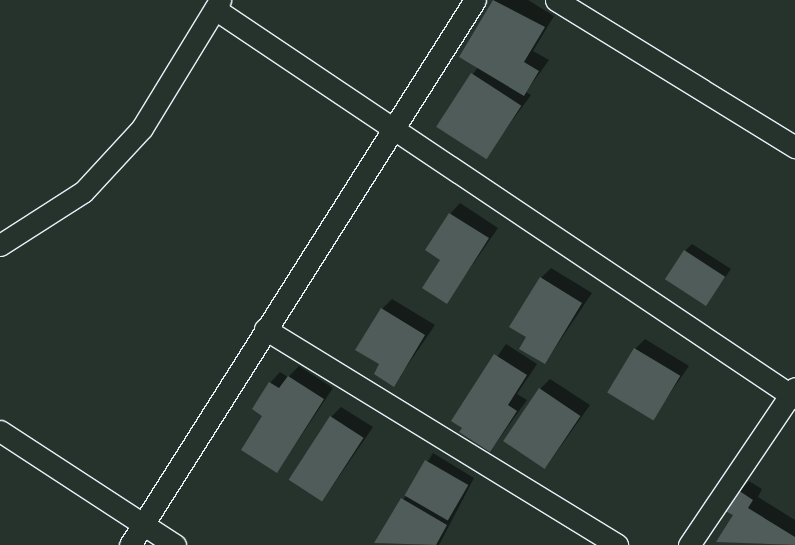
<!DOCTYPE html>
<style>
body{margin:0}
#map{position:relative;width:795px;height:545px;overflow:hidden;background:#26332d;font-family:Delius,sans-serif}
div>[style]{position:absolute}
.shadow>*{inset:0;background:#0007}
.building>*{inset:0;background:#505c59;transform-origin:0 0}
.roads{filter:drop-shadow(1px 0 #e8f1f8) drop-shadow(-1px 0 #e8f1f8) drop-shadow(0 1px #e8f1f8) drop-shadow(0 -1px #e8f1f8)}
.minor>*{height:21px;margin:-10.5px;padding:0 10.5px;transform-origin:10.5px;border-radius:10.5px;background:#26332d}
span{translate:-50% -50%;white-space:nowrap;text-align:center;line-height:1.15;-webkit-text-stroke:4.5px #26332d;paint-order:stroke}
</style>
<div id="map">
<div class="shadow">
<i style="clip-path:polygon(494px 0,528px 0,554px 16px,533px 51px,549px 60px,526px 92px,531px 95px,485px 158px,437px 126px,478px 67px,460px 57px)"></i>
<i style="clip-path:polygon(460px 203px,498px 228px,446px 303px,442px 259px,450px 214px)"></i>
<i style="clip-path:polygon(692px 244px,731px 269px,706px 304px,685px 251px)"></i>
<i style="clip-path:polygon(551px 268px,592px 293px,545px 363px,528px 336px,541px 278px)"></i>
<i style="clip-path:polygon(392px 299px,435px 325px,394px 385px,381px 364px,382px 309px)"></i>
<i style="clip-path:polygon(645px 339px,689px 366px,652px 419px,635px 349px)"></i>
<i style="clip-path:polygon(506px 344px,537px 364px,517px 394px,527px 400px,490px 451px,453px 421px)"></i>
<i style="clip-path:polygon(299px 366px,333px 388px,277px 472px,264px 415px,270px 383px,280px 372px,288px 377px)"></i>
<i style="clip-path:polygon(550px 379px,590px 405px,546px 467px,540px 389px)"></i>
<i style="clip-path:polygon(341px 407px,373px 427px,323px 500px,331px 417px)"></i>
<i style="clip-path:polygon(433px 453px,474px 478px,439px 545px,376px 543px)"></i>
<i style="clip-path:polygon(749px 481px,762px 489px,758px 497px,795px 520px,795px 545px,718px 541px,734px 515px,739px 491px)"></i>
</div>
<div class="building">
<i style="clip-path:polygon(493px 0,545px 27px,524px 62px,539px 71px,524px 96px,459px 57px)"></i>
<i style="left:471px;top:73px;width:60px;height:64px;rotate:33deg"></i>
<i style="clip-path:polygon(449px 213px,489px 238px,447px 304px,422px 288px,440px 260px,425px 250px)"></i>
<i style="left:684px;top:250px;width:49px;height:35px;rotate:33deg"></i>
<i style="clip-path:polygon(540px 277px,582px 303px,545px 364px,519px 349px,526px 337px,509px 327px)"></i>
<i style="clip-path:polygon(381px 308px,425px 335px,394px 387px,374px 374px,379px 364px,355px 350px)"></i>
<i style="left:634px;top:348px;width:54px;height:52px;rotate:31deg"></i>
<i style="clip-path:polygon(494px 354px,527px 375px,508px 405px,517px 411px,490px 452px,459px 432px,462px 428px,451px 421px)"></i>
<i style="clip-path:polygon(288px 376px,324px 399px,277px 473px,241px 450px,262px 416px,252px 409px,269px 382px,279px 388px)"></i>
<i style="left:539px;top:388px;width:50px;height:64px;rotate:34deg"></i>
<i style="left:330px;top:416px;width:40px;height:76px;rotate:33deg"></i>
<i style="left:425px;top:460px;width:50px;height:41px;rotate:30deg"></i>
<i style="clip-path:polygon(738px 490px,753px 500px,748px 508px,795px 537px,795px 545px,716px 542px,733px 515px,725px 511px)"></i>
<i style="clip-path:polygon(401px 498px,447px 525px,436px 545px,374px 543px)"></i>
</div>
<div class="roads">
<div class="minor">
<i style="left:556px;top:0;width:281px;rotate:31.6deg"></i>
<i style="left:215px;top:9px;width:698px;rotate:33.85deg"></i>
<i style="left:0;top:245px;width:98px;rotate:-32.6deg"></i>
<i style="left:83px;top:192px;width:87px;rotate:-47.3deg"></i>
<i style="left:142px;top:128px;width:150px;rotate:-58.6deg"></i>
<i style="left:265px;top:329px;width:413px;rotate:31.5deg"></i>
<i style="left:0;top:431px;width:209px;rotate:33.1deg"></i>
<i style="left:130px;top:545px;width:645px;rotate:-57.67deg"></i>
<i style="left:689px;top:545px;width:189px;rotate:-56deg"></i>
</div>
</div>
</div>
